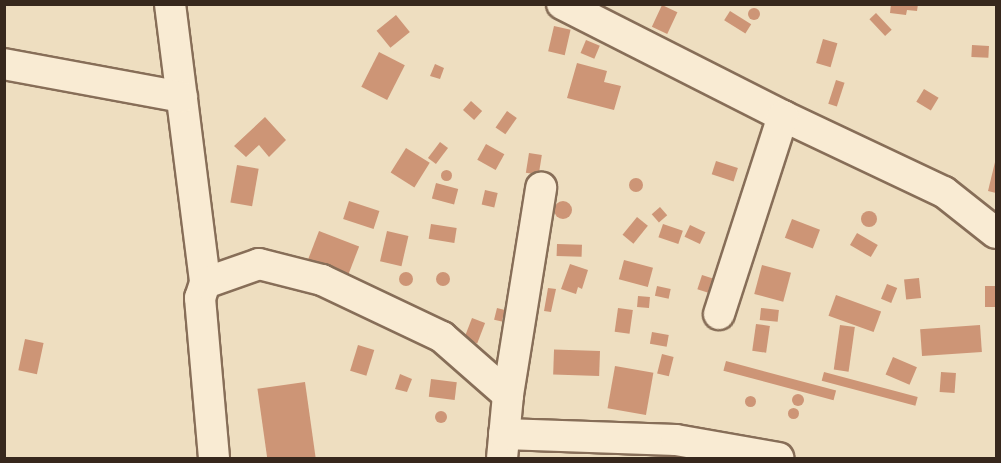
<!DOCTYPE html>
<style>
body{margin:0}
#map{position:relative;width:1001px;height:463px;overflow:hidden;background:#eedec0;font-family:"Times New Roman",serif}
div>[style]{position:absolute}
.building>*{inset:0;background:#cd9576;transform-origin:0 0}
.round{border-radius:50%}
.roads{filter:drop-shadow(2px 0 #876e58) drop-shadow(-2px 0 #876e58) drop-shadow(0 2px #876e58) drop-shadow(0 -2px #876e58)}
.minor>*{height:30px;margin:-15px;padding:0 15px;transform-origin:15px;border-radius:15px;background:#f9ebd3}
span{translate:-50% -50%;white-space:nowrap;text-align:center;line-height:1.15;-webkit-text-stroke:4.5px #f5e8d0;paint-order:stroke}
.frame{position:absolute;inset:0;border:6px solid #37281d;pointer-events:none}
</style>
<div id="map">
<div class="building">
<i style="clip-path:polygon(891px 4px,918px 4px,917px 11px,907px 10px,906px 15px,890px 13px)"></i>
<i style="left:662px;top:5px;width:17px;height:24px;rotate:25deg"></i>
<i class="round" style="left:748px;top:8px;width:12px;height:12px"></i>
<i style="left:730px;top:11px;width:25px;height:11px;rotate:32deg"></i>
<i style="left:876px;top:13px;width:23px;height:9px;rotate:47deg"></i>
<i style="left:396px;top:15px;width:22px;height:25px;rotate:51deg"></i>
<i style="left:554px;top:26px;width:17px;height:26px;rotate:13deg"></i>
<i style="left:823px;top:39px;width:15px;height:25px;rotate:16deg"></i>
<i style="left:586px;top:40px;width:15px;height:14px;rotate:23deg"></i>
<i style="left:972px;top:45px;width:17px;height:12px;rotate:3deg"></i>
<i style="left:379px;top:52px;width:29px;height:39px;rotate:27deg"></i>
<i style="clip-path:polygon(577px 63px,607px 71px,604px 82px,621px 86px,614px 110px,567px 98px)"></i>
<i style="clip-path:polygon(435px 64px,444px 68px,440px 79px,430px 76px)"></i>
<i style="left:836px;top:80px;width:9px;height:25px;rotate:18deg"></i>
<i style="left:924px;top:89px;width:17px;height:15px;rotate:31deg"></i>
<i style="left:471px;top:101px;width:15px;height:12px;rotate:42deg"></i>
<i style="left:507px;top:111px;width:12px;height:20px;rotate:35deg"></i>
<i style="clip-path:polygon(265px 117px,286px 140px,269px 157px,259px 145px,246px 157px,234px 146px)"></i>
<i style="left:440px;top:142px;width:10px;height:20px;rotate:37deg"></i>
<i style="left:486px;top:144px;width:21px;height:18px;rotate:29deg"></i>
<i style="left:406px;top:148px;width:28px;height:29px;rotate:32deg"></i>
<i style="left:529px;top:153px;width:13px;height:20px;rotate:9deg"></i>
<i style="clip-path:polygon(996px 158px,996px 193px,988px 191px)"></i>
<i style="left:716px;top:161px;width:23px;height:14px;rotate:18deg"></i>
<i style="left:237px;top:165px;width:22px;height:38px;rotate:10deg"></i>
<i class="round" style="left:440.5px;top:169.5px;width:11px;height:11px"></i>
<i class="round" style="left:629px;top:178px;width:14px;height:14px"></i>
<i style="left:436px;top:183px;width:23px;height:16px;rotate:15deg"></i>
<i style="left:485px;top:190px;width:13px;height:15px;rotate:13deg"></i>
<i style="left:349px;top:201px;width:32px;height:19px;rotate:18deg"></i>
<i class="round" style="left:554px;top:201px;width:18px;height:18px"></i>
<i style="left:660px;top:207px;width:11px;height:11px;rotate:49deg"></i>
<i class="round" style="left:861px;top:211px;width:16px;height:16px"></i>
<i style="left:637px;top:217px;width:14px;height:23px;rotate:39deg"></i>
<i style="left:792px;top:219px;width:30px;height:20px;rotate:21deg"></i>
<i style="left:431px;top:224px;width:26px;height:15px;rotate:9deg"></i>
<i style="left:663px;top:224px;width:21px;height:14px;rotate:19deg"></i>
<i style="left:690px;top:225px;width:17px;height:13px;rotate:25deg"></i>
<i style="left:319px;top:231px;width:43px;height:33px;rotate:21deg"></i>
<i style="left:387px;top:231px;width:22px;height:31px;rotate:13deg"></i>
<i style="left:857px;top:233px;width:24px;height:14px;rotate:30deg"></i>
<i style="left:557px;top:244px;width:25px;height:12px;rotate:2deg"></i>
<i style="left:624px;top:260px;width:30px;height:20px;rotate:15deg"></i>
<i style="clip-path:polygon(570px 264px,588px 270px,582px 289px,578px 287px,576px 294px,561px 289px)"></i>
<i style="left:762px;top:265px;width:30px;height:30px;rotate:15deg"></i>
<i class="round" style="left:436px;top:272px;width:14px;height:14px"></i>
<i class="round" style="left:399px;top:272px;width:14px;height:14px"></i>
<i style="left:702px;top:275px;width:23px;height:15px;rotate:18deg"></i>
<i style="left:919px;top:278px;width:20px;height:15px;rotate:84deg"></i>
<i style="left:887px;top:284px;width:11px;height:16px;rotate:22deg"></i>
<i style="left:657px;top:286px;width:14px;height:10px;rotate:12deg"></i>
<i style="left:985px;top:286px;width:11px;height:21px"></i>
<i style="clip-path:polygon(548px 288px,556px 289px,551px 312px,544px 311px)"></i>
<i style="left:836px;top:295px;width:48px;height:22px;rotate:20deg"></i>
<i style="left:638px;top:296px;width:12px;height:11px;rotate:5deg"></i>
<i style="left:497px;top:308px;width:8px;height:12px;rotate:14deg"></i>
<i style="left:618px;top:308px;width:15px;height:24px;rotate:8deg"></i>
<i style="left:761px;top:308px;width:18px;height:12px;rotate:6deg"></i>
<i style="left:472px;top:318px;width:14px;height:22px;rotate:21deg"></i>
<i style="left:756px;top:324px;width:14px;height:27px;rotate:8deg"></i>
<i style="left:840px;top:325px;width:15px;height:45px;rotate:8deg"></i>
<i style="left:980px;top:325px;width:27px;height:60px;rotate:86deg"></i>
<i style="left:652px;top:332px;width:17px;height:12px;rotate:10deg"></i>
<i style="left:25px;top:339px;width:19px;height:32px;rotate:12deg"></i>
<i style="left:358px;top:345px;width:17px;height:27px;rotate:17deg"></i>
<i style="left:600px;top:351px;width:25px;height:46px;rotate:92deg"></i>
<i style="left:662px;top:354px;width:12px;height:20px;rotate:14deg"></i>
<i style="left:893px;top:357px;width:26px;height:19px;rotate:23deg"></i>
<i style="left:726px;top:361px;width:114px;height:10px;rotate:15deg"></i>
<i style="left:615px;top:366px;width:39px;height:43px;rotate:10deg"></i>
<i style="left:824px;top:372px;width:97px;height:9px;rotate:15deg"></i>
<i style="left:941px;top:372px;width:15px;height:20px;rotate:4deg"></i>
<i style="clip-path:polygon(400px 374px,412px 379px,407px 392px,395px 389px)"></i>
<i style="left:431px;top:379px;width:26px;height:18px;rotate:7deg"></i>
<i style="left:305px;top:382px;width:76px;height:48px;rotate:82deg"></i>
<i class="round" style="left:792px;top:394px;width:12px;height:12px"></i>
<i class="round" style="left:744.5px;top:395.5px;width:11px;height:11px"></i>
<i class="round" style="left:787.5px;top:407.5px;width:11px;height:11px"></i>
<i class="round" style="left:435px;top:411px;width:12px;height:12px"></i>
</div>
<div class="roads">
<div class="minor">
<i style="left:170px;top:4px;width:281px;rotate:82.8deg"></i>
<i style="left:205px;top:283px;width:16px;rotate:108deg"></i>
<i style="left:200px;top:298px;width:161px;rotate:85deg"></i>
<i style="left:562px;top:4px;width:248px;rotate:26.9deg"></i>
<i style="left:783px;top:116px;width:178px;rotate:25.3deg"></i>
<i style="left:944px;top:192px;width:66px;rotate:38.3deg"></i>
<i style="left:4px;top:64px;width:181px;rotate:10.5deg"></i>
<i style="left:205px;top:283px;width:57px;rotate:-19.4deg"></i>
<i style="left:259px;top:264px;width:65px;rotate:14.3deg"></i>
<i style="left:322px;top:280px;width:133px;rotate:25.4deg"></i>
<i style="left:442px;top:337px;width:88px;rotate:41.3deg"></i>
<i style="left:508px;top:395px;width:63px;rotate:95.4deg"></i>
<i style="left:719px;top:314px;width:208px;rotate:-72.1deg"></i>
<i style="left:508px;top:395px;width:210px;rotate:-80.9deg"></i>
<i style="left:504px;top:434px;width:172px;rotate:2deg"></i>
<i style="left:676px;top:440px;width:104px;rotate:10deg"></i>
</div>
</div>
<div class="frame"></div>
</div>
